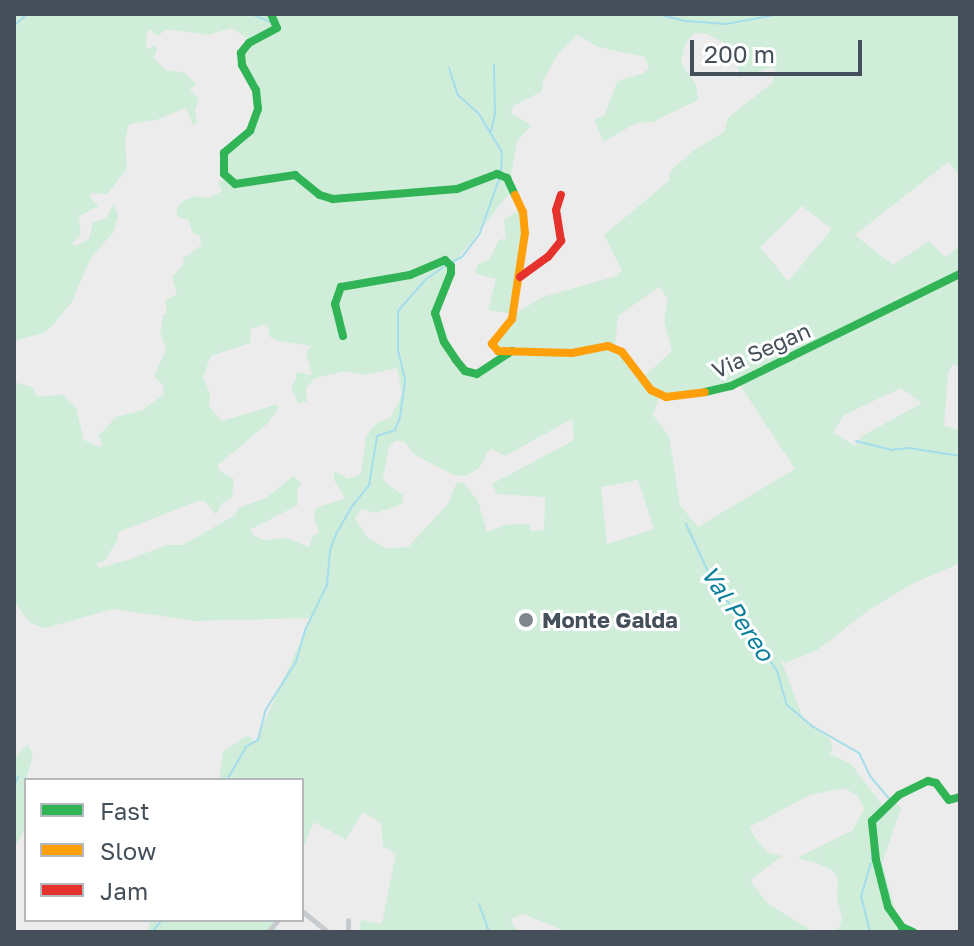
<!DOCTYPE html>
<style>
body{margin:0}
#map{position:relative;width:974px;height:946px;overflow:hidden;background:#edecec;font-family:"Golos Text",sans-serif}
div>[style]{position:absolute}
.green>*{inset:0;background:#d0edda;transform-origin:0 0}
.stream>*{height:2px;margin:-1px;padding:0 1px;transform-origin:1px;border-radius:1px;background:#a4ddeb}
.street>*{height:5px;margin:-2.5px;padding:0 2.5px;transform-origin:2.5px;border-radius:2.5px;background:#c8cbcd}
.fast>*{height:8px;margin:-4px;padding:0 4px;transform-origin:4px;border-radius:4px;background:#30b455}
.slow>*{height:8px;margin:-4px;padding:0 4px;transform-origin:4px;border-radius:4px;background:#ff9f0a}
.jam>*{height:8px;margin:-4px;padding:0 4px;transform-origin:4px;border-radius:4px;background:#e5322d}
.dots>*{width:22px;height:22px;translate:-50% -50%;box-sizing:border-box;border:4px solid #fff;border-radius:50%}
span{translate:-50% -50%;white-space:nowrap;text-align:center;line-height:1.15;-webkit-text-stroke:6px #fff;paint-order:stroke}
.street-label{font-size:22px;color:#444f59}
.poi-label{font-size:22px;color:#444f59;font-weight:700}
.left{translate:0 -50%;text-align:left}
.water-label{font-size:24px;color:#0b809d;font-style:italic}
.frame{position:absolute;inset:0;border:16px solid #444f59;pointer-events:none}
.legend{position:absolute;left:24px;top:778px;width:280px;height:144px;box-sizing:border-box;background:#fff;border:2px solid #b4b9bd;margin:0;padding:10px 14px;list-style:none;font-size:24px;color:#444f59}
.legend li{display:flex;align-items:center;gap:16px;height:40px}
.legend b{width:40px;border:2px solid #b4b9bd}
.scale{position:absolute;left:690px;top:40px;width:172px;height:36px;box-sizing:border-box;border:4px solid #444f59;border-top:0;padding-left:10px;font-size:24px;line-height:28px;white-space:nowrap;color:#444f59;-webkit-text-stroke:6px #fff;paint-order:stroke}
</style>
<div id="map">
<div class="green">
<i style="clip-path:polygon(evenodd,14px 14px,960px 14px,960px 177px,948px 162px,855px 235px,893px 265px,929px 241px,945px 257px,960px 246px,960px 369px,953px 364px,948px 373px,944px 426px,960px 430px,960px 563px,912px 584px,869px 610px,816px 651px,785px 663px,780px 657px,803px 718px,829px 738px,833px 747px,830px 754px,851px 764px,885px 809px,895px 802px,901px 808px,882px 863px,898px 920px,914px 932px,837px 932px,842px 919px,837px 898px,838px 880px,833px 871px,817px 863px,797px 858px,853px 830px,864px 809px,857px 795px,844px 788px,810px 795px,750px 827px,752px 833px,767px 852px,782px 856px,750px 880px,768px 904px,814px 932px,567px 932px,523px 914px,511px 919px,514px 927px,523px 932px,359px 932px,361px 920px,382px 924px,396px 854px,383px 846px,381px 823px,363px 812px,346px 840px,314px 822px,302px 851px,302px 780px,219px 780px,223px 752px,246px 736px,251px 737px,254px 745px,311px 618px,195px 621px,113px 609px,45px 628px,30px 623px,14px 602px,14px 382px,32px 387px,37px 396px,64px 395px,76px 407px,84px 440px,100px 447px,102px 443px,98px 436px,116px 417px,143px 410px,164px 394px,163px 385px,154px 376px,166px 350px,160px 333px,163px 315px,167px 313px,165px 300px,177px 294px,172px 276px,182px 267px,184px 258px,201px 245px,200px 236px,192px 232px,188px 219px,179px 218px,176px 210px,184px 200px,198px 196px,208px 198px,222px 191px,218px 182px,226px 178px,220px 165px,223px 154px,249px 133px,256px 118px,256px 92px,239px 60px,251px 41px,232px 28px,208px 35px,173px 30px,165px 30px,158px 36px,150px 30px,147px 32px,146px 49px,154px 46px,157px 49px,154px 58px,166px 70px,183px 72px,196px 84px,190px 90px,199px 99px,195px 111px,197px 123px,193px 125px,186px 108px,156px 120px,129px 124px,125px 141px,127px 169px,107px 194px,91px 193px,90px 197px,99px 206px,79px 216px,81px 234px,72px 243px,75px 246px,89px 239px,93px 222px,106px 218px,114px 203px,118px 216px,113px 233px,92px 256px,71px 303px,54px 324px,44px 333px,14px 341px,14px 14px,694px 33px,707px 34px,730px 46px,742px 46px,745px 52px,738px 65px,739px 78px,773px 67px,776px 72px,772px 83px,728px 118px,724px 132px,693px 151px,670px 171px,670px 180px,604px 235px,622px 270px,616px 276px,543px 297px,514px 314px,525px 230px,521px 208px,504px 220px,506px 238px,499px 240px,489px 260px,478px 264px,475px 274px,496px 279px,488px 310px,513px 314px,494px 345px,510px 354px,487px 370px,473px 372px,460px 363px,437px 314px,455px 262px,507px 196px,516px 192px,510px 180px,517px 142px,531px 125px,511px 113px,514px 106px,542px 91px,543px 81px,558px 54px,577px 35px,598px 47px,645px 57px,649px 68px,644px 73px,617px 81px,605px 115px,594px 120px,604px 142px,636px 123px,653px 122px,698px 100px,696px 84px,681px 63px,685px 44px,694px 33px,14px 14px,802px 206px,832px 229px,788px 281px,760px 247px,802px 206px,14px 14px,659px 287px,668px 299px,664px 321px,672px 351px,641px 379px,615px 346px,618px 316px,659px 287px,14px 14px,267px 324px,270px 337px,278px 341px,311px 346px,306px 352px,312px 375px,296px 372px,296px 380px,291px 386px,298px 404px,307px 401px,306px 388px,315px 378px,346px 371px,363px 375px,397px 368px,402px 393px,400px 399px,390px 418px,377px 423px,366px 436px,361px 474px,348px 479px,334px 471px,334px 480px,345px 498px,316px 508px,314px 516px,319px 533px,313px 536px,309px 547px,287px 538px,263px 540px,253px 535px,251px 529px,298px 505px,297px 492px,301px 483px,293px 476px,266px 498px,238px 508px,235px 515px,183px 545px,166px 545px,128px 560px,98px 568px,97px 563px,105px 560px,117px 541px,118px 532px,198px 501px,205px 501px,216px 515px,221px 504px,232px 497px,234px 479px,219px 470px,218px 465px,267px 424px,279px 407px,275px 405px,222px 421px,209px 406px,210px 393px,203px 377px,211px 356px,250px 343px,251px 329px,267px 324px,14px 14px,738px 382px,795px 469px,698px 527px,680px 505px,669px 436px,653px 415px,660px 395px,701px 395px,738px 382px,14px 14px,901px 388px,922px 403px,862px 436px,855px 446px,833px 432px,844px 415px,901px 388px,14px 14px,572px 419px,574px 440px,492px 484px,497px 494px,545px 497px,544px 530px,531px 531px,530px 524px,504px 525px,487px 532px,478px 501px,463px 482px,456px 484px,448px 504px,408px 547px,386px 548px,367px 537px,355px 518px,362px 509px,376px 513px,402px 504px,404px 496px,385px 482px,383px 477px,389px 447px,395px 441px,404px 441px,415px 455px,454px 475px,467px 476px,479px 468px,490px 448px,505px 456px,572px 419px,14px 14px,638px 480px,654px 529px,607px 544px,601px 487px,638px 480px)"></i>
<i style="clip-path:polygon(28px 744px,33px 756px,26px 780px,26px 828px,14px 847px,14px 759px)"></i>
<i style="left:149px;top:920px;width:127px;height:14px"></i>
</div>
<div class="stream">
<i style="left:251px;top:14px;width:22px;rotate:22deg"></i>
<i style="left:657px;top:14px;width:30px;rotate:14deg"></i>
<i style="left:686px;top:21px;width:40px;rotate:4.3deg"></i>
<i style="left:726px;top:24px;width:55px;rotate:-10.5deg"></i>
<i style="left:14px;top:26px;width:18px;rotate:-43deg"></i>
<i style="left:449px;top:68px;width:28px;rotate:72deg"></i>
<i style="left:458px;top:95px;width:28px;rotate:42deg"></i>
<i style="left:479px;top:114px;width:44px;rotate:58.8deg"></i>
<i style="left:502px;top:152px;width:20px;rotate:93deg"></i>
<i style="left:491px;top:131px;width:17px;rotate:-77deg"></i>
<i style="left:495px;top:114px;width:49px;rotate:-91.2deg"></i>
<i style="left:452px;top:262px;width:11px;rotate:-27deg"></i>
<i style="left:462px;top:257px;width:30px;rotate:-53deg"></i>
<i style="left:480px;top:233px;width:57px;rotate:-70.6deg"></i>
<i style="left:856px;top:441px;width:36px;rotate:14deg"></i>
<i style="left:891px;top:450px;width:18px;rotate:-6deg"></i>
<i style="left:909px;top:448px;width:52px;rotate:8.9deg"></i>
<i style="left:686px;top:524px;width:69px;rotate:65.3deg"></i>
<i style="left:715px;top:587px;width:40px;rotate:49deg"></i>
<i style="left:741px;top:617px;width:65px;rotate:56.3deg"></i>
<i style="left:777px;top:671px;width:35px;rotate:74deg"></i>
<i style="left:787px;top:705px;width:33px;rotate:40deg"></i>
<i style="left:812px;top:726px;width:54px;rotate:29.9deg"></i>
<i style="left:859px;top:753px;width:25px;rotate:64deg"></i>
<i style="left:870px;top:776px;width:30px;rotate:50deg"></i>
<i style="left:227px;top:780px;width:39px;rotate:-60deg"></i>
<i style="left:247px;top:746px;width:13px;rotate:-29deg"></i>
<i style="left:258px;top:740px;width:30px;rotate:-76deg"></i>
<i style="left:265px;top:711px;width:58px;rotate:-57.7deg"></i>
<i style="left:296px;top:662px;width:35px;rotate:-74deg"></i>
<i style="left:306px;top:628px;width:48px;rotate:-64deg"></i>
<i style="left:327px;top:585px;width:35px;rotate:-85deg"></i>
<i style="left:330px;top:550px;width:17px;rotate:-69deg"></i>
<i style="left:336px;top:534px;width:34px;rotate:-60deg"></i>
<i style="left:353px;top:505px;width:26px;rotate:-51deg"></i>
<i style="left:369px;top:485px;width:50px;rotate:-80.7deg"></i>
<i style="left:377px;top:436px;width:19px;rotate:-18deg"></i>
<i style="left:395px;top:430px;width:14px;rotate:-69deg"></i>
<i style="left:400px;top:417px;width:37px;rotate:-82deg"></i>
<i style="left:405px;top:380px;width:32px;rotate:-103deg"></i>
<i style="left:398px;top:349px;width:38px;rotate:-90deg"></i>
<i style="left:398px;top:311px;width:41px;rotate:-48.9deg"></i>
<i style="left:425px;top:280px;width:24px;rotate:-35deg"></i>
<i style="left:14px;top:787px;width:11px;rotate:-68deg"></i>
<i style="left:877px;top:821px;width:17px;rotate:-45deg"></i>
<i style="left:872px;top:860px;width:7px;rotate:-90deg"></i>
<i style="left:479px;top:904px;width:30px;rotate:70deg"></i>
<i style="left:152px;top:932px;width:16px;rotate:-50deg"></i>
<i style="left:870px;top:932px;width:36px;rotate:-104deg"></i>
<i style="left:861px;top:897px;width:35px;rotate:-74deg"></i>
</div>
<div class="street">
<i style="left:302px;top:911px;width:33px;rotate:39deg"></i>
<i style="left:268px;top:932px;width:16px;rotate:-50deg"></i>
<i style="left:348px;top:932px;width:12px;rotate:-90deg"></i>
</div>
<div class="fast">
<i style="left:271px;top:14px;width:15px;rotate:67deg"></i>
<i style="left:277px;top:28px;width:32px;rotate:152deg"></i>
<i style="left:249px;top:43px;width:13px;rotate:129deg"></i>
<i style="left:241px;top:53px;width:12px;rotate:85deg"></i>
<i style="left:242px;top:65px;width:29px;rotate:61deg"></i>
<i style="left:256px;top:90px;width:19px;rotate:84deg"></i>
<i style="left:258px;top:109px;width:23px;rotate:110deg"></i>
<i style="left:250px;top:131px;width:34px;rotate:140deg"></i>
<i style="left:224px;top:153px;width:21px;rotate:90deg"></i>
<i style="left:224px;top:174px;width:15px;rotate:42deg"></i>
<i style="left:235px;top:184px;width:61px;rotate:-8.5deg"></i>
<i style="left:295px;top:175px;width:32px;rotate:39deg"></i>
<i style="left:320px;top:195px;width:14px;rotate:17deg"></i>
<i style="left:333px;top:199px;width:124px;rotate:-4.6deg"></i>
<i style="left:457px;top:189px;width:43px;rotate:-20.6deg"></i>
<i style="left:497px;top:174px;width:11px;rotate:22deg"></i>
<i style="left:507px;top:178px;width:19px;rotate:65deg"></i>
<i style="left:343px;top:336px;width:33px;rotate:-104deg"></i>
<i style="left:335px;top:304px;width:18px;rotate:-71deg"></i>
<i style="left:341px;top:287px;width:70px;rotate:-9.9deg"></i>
<i style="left:410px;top:275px;width:38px;rotate:-23deg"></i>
<i style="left:445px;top:260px;width:8px;rotate:45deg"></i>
<i style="left:451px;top:266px;width:7px;rotate:90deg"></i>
<i style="left:451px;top:273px;width:43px;rotate:111.8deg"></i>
<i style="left:435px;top:313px;width:30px;rotate:73deg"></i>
<i style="left:444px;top:342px;width:22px;rotate:56deg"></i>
<i style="left:456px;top:360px;width:14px;rotate:51deg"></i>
<i style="left:465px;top:371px;width:12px;rotate:14deg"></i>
<i style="left:477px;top:374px;width:42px;rotate:-33.3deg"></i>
<i style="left:705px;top:392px;width:27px;rotate:-13deg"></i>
<i style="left:731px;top:386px;width:255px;rotate:-26.1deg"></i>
<i style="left:913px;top:932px;width:12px;rotate:-156deg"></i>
<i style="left:902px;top:927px;width:24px;rotate:-125deg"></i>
<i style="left:888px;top:907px;width:49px;rotate:-104.3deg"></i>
<i style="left:876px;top:860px;width:39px;rotate:-96deg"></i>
<i style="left:872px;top:821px;width:37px;rotate:-44deg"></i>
<i style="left:899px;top:795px;width:32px;rotate:-26deg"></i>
<i style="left:928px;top:781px;width:8px;rotate:14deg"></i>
<i style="left:936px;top:783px;width:21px;rotate:53deg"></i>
<i style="left:949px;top:800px;width:11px;rotate:-15deg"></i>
</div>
<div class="slow">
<i style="left:515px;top:195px;width:19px;rotate:65deg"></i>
<i style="left:523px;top:212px;width:21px;rotate:85deg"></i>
<i style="left:525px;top:233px;width:87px;rotate:98.6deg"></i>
<i style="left:512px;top:319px;width:32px;rotate:129deg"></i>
<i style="left:492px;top:344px;width:9px;rotate:49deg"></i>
<i style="left:498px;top:351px;width:74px;rotate:1.5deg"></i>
<i style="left:572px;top:353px;width:37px;rotate:-11deg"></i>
<i style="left:608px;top:346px;width:15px;rotate:23deg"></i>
<i style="left:622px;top:352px;width:48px;rotate:52.7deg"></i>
<i style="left:651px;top:390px;width:17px;rotate:25deg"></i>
<i style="left:666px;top:397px;width:39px;rotate:-7deg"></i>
</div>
<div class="jam">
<i style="left:520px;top:277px;width:34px;rotate:-36deg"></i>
<i style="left:548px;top:257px;width:21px;rotate:-51deg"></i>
<i style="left:561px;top:241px;width:31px;rotate:-99deg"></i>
<i style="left:556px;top:210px;width:16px;rotate:-72deg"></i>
</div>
<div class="dots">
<i style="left:526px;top:620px;background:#7f868c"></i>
</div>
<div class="street-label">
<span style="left:761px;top:350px;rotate:-24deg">Via Segan</span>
</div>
<div class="poi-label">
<span class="left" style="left:542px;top:620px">Monte Galda</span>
</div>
<div class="water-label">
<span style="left:738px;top:613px;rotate:56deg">Val Pereo</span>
</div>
<div class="frame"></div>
<ul class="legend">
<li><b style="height:10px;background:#30b455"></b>Fast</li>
<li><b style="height:10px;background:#ff9f0a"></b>Slow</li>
<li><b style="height:10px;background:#e5322d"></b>Jam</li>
</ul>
<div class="scale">200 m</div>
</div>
